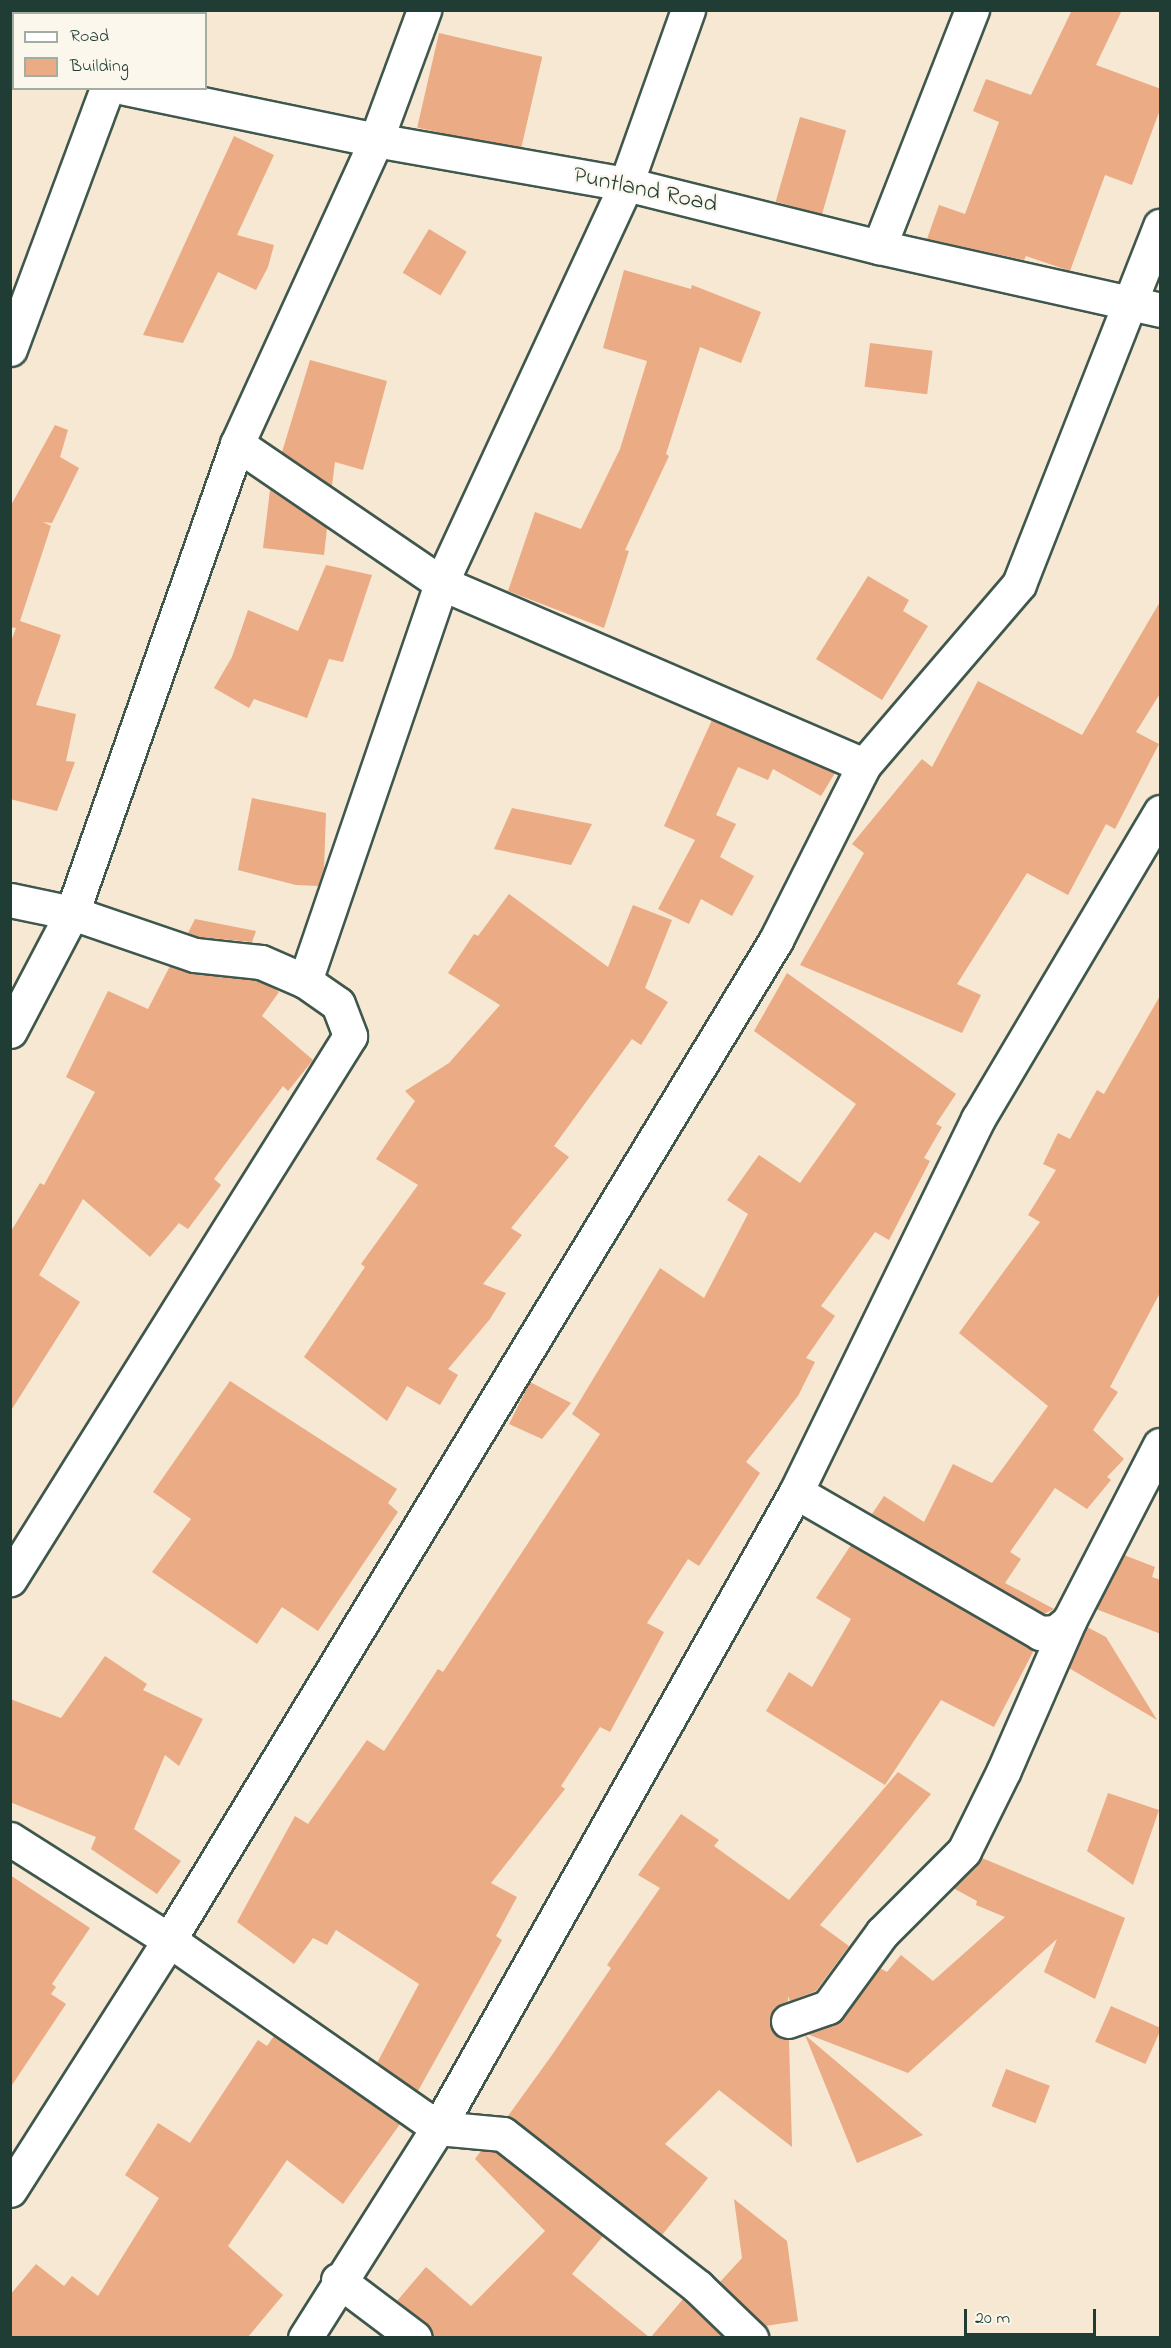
<!DOCTYPE html>
<style>
body{margin:0}
#map{position:relative;width:1171px;height:2348px;overflow:hidden;background:#f6e8d2;font-family:"Indie Flower",sans-serif}
div>[style]{position:absolute}
.building>*{inset:0;background:#eaab85;transform-origin:0 0}
.roads{filter:drop-shadow(2px 0 #3f574c) drop-shadow(-2px 0 #3f574c) drop-shadow(0 2px #3f574c) drop-shadow(0 -2px #3f574c)}
.street>*{height:33px;margin:-16.5px;padding:0 16.5px;transform-origin:16.5px;border-radius:16.5px;background:#fff}
span{translate:-50% -50%;white-space:nowrap;text-align:center;line-height:1.15;-webkit-text-stroke:4.5px #fbf7ec;paint-order:stroke}
.street-label{font-size:24px;color:#1f3d34}
.frame{position:absolute;inset:0;border:12px solid #1f3d34;pointer-events:none}
.legend{position:absolute;left:12px;top:12px;width:195px;height:78px;box-sizing:border-box;background:#fbf7ec;border:2px solid #a3ada2;margin:0;padding:8px 10px;list-style:none;font-size:18px;color:#1f3d34}
.legend li{display:flex;align-items:center;gap:12px;height:30px}
.legend b{width:30px;border:2px solid #a3ada2}
.scale{position:absolute;left:964px;top:2309px;width:132px;height:27px;box-sizing:border-box;border:3px solid #1f3d34;border-top:0;padding-left:8px;font-size:18px;line-height:21px;white-space:nowrap;color:#1f3d34;-webkit-text-stroke:4px #fbf7ec;paint-order:stroke}
</style>
<div id="map">
<div class="building">
<i style="clip-path:polygon(1072px 10px,1122px 10px,1096px 65px,1161px 89px,1161px 107px,1132px 185px,1105px 175px,1070px 271px,1026px 256px,1024px 260px,927px 239px,939px 205px,965px 214px,999px 122px,973px 111px,986px 79px,1031px 95px)"></i>
<i style="left:439px;top:33px;width:106px;height:97px;rotate:13deg"></i>
<i style="left:800px;top:117px;width:48px;height:88px;rotate:16deg"></i>
<i style="clip-path:polygon(234px 136px,274px 155px,237px 235px,274px 245px,268px 267px,256px 290px,218px 272px,183px 343px,143px 335px)"></i>
<i style="left:429px;top:229px;width:44px;height:51px;rotate:31deg"></i>
<i style="clip-path:polygon(624px 270px,691px 289px,692px 285px,761px 312px,741px 363px,700px 347px,666px 454px,669px 456px,625px 550px,629px 551px,604px 628px,508px 591px,535px 512px,581px 529px,620px 449px,647px 361px,603px 348px)"></i>
<i style="left:870px;top:343px;width:63px;height:44px;rotate:7deg"></i>
<i style="clip-path:polygon(310px 360px,387px 381px,363px 470px,335px 462px,332px 486px,282px 452px)"></i>
<i style="clip-path:polygon(55px 425px,68px 430px,60px 457px,79px 468px,52px 523px,43px 522px,51px 526px,20px 621px,61px 635px,36px 705px,76px 714px,66px 761px,75px 762px,57px 811px,10px 799px,10px 644px,16px 628px,10px 627px,10px 507px)"></i>
<i style="clip-path:polygon(270px 490px,327px 528px,324px 555px,263px 548px)"></i>
<i style="clip-path:polygon(326px 565px,372px 575px,343px 662px,329px 659px,307px 718px,254px 699px,249px 708px,214px 688px,232px 657px,248px 610px,298px 631px)"></i>
<i style="clip-path:polygon(868px 576px,909px 600px,903px 611px,928px 626px,882px 700px,816px 659px)"></i>
<i style="clip-path:polygon(1161px 600px,1161px 692px,1136px 732px,1159px 744px,1115px 829px,1106px 824px,1068px 895px,1027px 873px,957px 984px,981px 995px,962px 1033px,800px 965px,864px 853px,852px 844px,922px 759px,932px 767px,978px 681px,1082px 735px)"></i>
<i style="clip-path:polygon(712px 720px,835px 773px,821px 796px,773px 769px,768px 780px,738px 767px,716px 815px,736px 824px,720px 857px,754px 876px,732px 916px,701px 899px,689px 924px,658px 909px,695px 840px,664px 826px)"></i>
<i style="clip-path:polygon(252px 798px,326px 813px,324px 869px,318px 886px,296px 885px,238px 870px)"></i>
<i style="clip-path:polygon(512px 808px,592px 824px,571px 865px,494px 849px)"></i>
<i style="clip-path:polygon(509px 894px,608px 967px,633px 905px,672px 920px,645px 988px,668px 1002px,641px 1045px,632px 1039px,554px 1146px,569px 1157px,511px 1228px,522px 1235px,483px 1284px,506px 1293px,490px 1319px,448px 1369px,458px 1375px,440px 1405px,407px 1386px,387px 1421px,304px 1357px,365px 1267px,361px 1264px,418px 1185px,376px 1159px,415px 1101px,405px 1091px,449px 1063px,500px 1005px,448px 973px,474px 934px,478px 936px)"></i>
<i style="clip-path:polygon(195px 919px,256px 931px,252px 942px,199px 937px,188px 933px)"></i>
<i style="clip-path:polygon(170px 966px,193px 974px,256px 980px,273px 988px,279px 992px,262px 1016px,313px 1060px,288px 1091px,283px 1086px,214px 1179px,221px 1185px,188px 1229px,179px 1223px,150px 1257px,83px 1199px,39px 1275px,80px 1302px,10px 1412px,10px 1233px,40px 1183px,44px 1185px,95px 1092px,66px 1077px,108px 991px,148px 1009px)"></i>
<i style="clip-path:polygon(787px 973px,956px 1094px,936px 1124px,942px 1127px,924px 1158px,930px 1161px,889px 1240px,875px 1232px,821px 1306px,835px 1316px,806px 1358px,815px 1362px,798px 1396px,746px 1462px,760px 1473px,699px 1566px,688px 1559px,647px 1623px,664px 1632px,610px 1732px,600px 1727px,561px 1786px,565px 1789px,491px 1883px,517px 1897px,496px 1936px,502px 1940px,418px 2091px,377px 2063px,419px 1984px,336px 1930px,327px 1945px,313px 1938px,294px 1964px,237px 1922px,295px 1816px,308px 1824px,367px 1740px,384px 1751px,438px 1669px,443px 1672px,600px 1434px,572px 1414px,660px 1268px,704px 1298px,748px 1214px,727px 1200px,759px 1155px,800px 1183px,856px 1104px,754px 1031px)"></i>
<i style="clip-path:polygon(1161px 994px,1161px 1291px,1110px 1387px,1118px 1392px,1093px 1430px,1124px 1459px,1107px 1477px,1111px 1480px,1087px 1509px,1055px 1488px,1010px 1552px,1021px 1559px,1005px 1583px,1054px 1609px,1044px 1614px,872px 1514px,884px 1496px,924px 1522px,953px 1464px,992px 1483px,1048px 1406px,959px 1333px,1040px 1222px,1028px 1215px,1056px 1170px,1043px 1164px,1058px 1133px,1070px 1139px,1097px 1090px,1104px 1094px)"></i>
<i style="clip-path:polygon(230px 1381px,397px 1489px,388px 1503px,398px 1512px,318px 1631px,282px 1607px,257px 1644px,152px 1572px,191px 1519px,153px 1492px)"></i>
<i style="clip-path:polygon(530px 1382px,571px 1403px,542px 1439px,509px 1424px)"></i>
<i style="clip-path:polygon(851px 1545px,1034px 1650px,994px 1727px,941px 1700px,885px 1785px,766px 1711px,789px 1672px,812px 1687px,851px 1619px,816px 1598px)"></i>
<i style="clip-path:polygon(1124px 1555px,1155px 1567px,1152px 1577px,1161px 1580px,1161px 1634px,1096px 1609px)"></i>
<i style="clip-path:polygon(1087px 1627px,1106px 1637px,1157px 1720px,1069px 1668px)"></i>
<i style="clip-path:polygon(105px 1656px,147px 1684px,143px 1690px,203px 1719px,179px 1766px,165px 1755px,134px 1829px,181px 1861px,157px 1894px,91px 1849px,96px 1837px,10px 1802px,10px 1699px,61px 1718px)"></i>
<i style="clip-path:polygon(898px 1772px,931px 1794px,820px 1925px,849px 1946px,816px 1991px,790px 2001px,788px 1996px,788px 2001px,774px 2008px,770px 2017px,775px 2035px,789px 2039px,792px 2147px,719px 2090px,665px 2144px,708px 2178px,662px 2235px,508px 2116px,552px 2055px,611px 1968px,607px 1965px,660px 1888px,638px 1875px,681px 1814px,719px 1840px,714px 1846px,789px 1900px)"></i>
<i style="clip-path:polygon(1108px 1793px,1159px 1810px,1133px 1885px,1087px 1851px)"></i>
<i style="clip-path:polygon(982px 1858px,1125px 1918px,1095px 1999px,1044px 1972px,1057px 1939px,908px 2073px,807px 2034px,843px 2019px,880px 1968px,887px 1972px,901px 1955px,933px 1981px,1005px 1917px,976px 1905px,977px 1901px,953px 1888px)"></i>
<i style="clip-path:polygon(10px 1875px,90px 1928px,52px 1984px,56px 1987px,51px 1994px,66px 2004px,10px 2088px)"></i>
<i style="left:1111px;top:2006px;width:55px;height:39px;rotate:24deg"></i>
<i style="clip-path:polygon(805px 2035px,923px 2135px,857px 2163px)"></i>
<i style="clip-path:polygon(274px 2036px,400px 2124px,343px 2204px,287px 2160px,228px 2246px,283px 2295px,248px 2337px,10px 2337px,10px 2295px,36px 2264px,64px 2286px,72px 2276px,98px 2296px,159px 2198px,125px 2175px,158px 2123px,190px 2143px,258px 2040px,267px 2046px)"></i>
<i style="left:1006px;top:2069px;width:47px;height:40px;rotate:21deg"></i>
<i style="clip-path:polygon(481px 2151px,496px 2152px,603px 2236px,572px 2274px,649px 2337px,433px 2337px,427px 2323px,397px 2301px,426px 2267px,471px 2306px,545px 2231px,475px 2159px)"></i>
<i style="clip-path:polygon(734px 2199px,787px 2241px,798px 2321px,765px 2326px,720px 2282px,742px 2258px)"></i>
<i style="clip-path:polygon(683px 2299px,686px 2301px,723px 2337px,651px 2337px)"></i>
</div>
<div class="roads">
<div class="street">
<i style="left:138px;top:14px;width:4px;rotate:-76deg"></i>
<i style="left:10px;top:62px;width:4px;rotate:14deg"></i>
<i style="left:125px;top:88px;width:256px;rotate:11.7deg"></i>
<i style="left:376px;top:140px;width:254px;rotate:10deg"></i>
<i style="left:626px;top:184px;width:261px;rotate:14deg"></i>
<i style="left:879px;top:247px;width:288px;rotate:12.6deg"></i>
<i style="left:879px;top:247px;width:255px;rotate:-68.6deg"></i>
<i style="left:10px;top:349px;width:278px;rotate:-69.6deg"></i>
<i style="left:237px;top:444px;width:247px;rotate:34.3deg"></i>
<i style="left:441px;top:583px;width:460px;rotate:23.3deg"></i>
<i style="left:10px;top:900px;width:63px;rotate:11.8deg"></i>
<i style="left:72px;top:913px;width:130px;rotate:18.9deg"></i>
<i style="left:195px;top:955px;width:66px;rotate:6.1deg"></i>
<i style="left:261px;top:962px;width:48px;rotate:23.4deg"></i>
<i style="left:305px;top:981px;width:40px;rotate:34.9deg"></i>
<i style="left:338px;top:1004px;width:34px;rotate:69deg"></i>
<i style="left:350px;top:1036px;width:641px;rotate:122.05deg"></i>
<i style="left:305px;top:981px;width:421px;rotate:-71.1deg"></i>
<i style="left:441px;top:583px;width:440px;rotate:-65.1deg"></i>
<i style="left:626px;top:184px;width:185px;rotate:-70.4deg"></i>
<i style="left:10px;top:1031px;width:133px;rotate:-62.3deg"></i>
<i style="left:72px;top:913px;width:497px;rotate:-70.6deg"></i>
<i style="left:237px;top:444px;width:334px;rotate:-65.4deg"></i>
<i style="left:376px;top:140px;width:139px;rotate:-69.7deg"></i>
<i style="left:796px;top:1492px;width:282px;rotate:30deg"></i>
<i style="left:1040px;top:1633px;width:16px;rotate:-4deg"></i>
<i style="left:1056px;top:1632px;width:17px;rotate:-40deg"></i>
<i style="left:10px;top:1839px;width:188px;rotate:32.4deg"></i>
<i style="left:169px;top:1940px;width:328px;rotate:34.9deg"></i>
<i style="left:438px;top:2128px;width:65px;rotate:5.3deg"></i>
<i style="left:503px;top:2134px;width:248px;rotate:38.1deg"></i>
<i style="left:698px;top:2287px;width:74px;rotate:43.9deg"></i>
<i style="left:788px;top:2021px;width:42px;rotate:-19.3deg"></i>
<i style="left:828px;top:2007px;width:92px;rotate:-53.9deg"></i>
<i style="left:882px;top:1933px;width:116px;rotate:-45deg"></i>
<i style="left:964px;top:1851px;width:90px;rotate:-63.7deg"></i>
<i style="left:1004px;top:1770px;width:163px;rotate:-66.4deg"></i>
<i style="left:1069px;top:1621px;width:198px;rotate:-62.7deg"></i>
<i style="left:10px;top:2190px;width:296px;rotate:-57.5deg"></i>
<i style="left:169px;top:1940px;width:1170px;rotate:-58.74deg"></i>
<i style="left:776px;top:940px;width:196px;rotate:-63.3deg"></i>
<i style="left:864px;top:765px;width:238px;rotate:-49.4deg"></i>
<i style="left:1019px;top:584px;width:385px;rotate:-68.5deg"></i>
<i style="left:338px;top:2280px;width:96px;rotate:37deg"></i>
<i style="left:305px;top:2338px;width:249px;rotate:-57.7deg"></i>
<i style="left:438px;top:2128px;width:730px;rotate:-60.63deg"></i>
<i style="left:796px;top:1492px;width:415px;rotate:-64deg"></i>
<i style="left:978px;top:1119px;width:357px;rotate:-59.3deg"></i>
</div>
</div>
<div class="street-label">
<span style="left:645px;top:191px;rotate:12deg">Puntland Road</span>
</div>
<div class="frame"></div>
<ul class="legend">
<li><b style="height:8px;background:#fff"></b>Road</li>
<li><b style="height:16px;background:#eaab85"></b>Building</li>
</ul>
<div class="scale">20 m</div>
</div>
